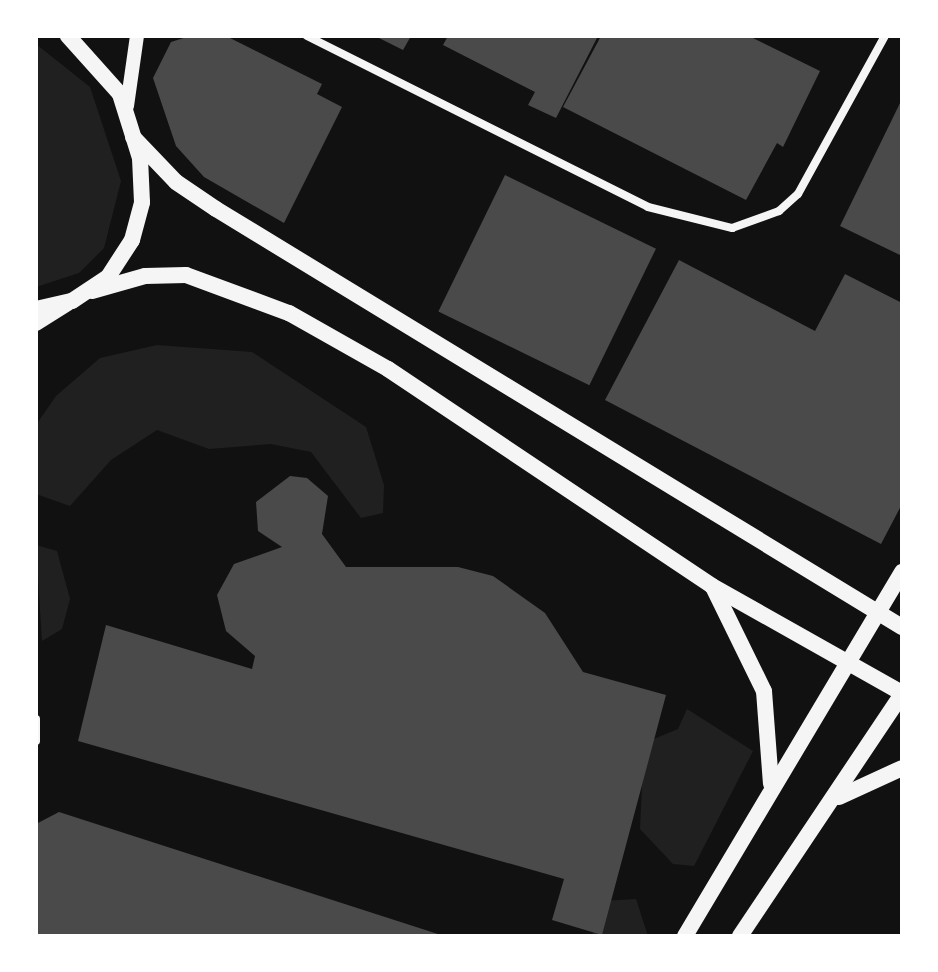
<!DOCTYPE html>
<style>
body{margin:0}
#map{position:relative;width:938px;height:972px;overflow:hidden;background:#111;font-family:"Sofia Sans Condensed",sans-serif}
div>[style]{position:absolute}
.green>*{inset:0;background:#202020}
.building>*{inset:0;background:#4a4a4a;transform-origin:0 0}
.minor>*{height:8px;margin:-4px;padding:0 4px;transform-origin:4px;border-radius:4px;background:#f5f5f5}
.tertiary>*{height:14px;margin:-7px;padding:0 7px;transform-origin:7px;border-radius:7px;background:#f5f5f5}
.secondary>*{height:16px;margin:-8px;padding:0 8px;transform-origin:8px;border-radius:8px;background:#f5f5f5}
span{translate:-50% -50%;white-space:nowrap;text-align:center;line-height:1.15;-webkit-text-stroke:6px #fff;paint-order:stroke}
.frame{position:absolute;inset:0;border:38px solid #fff;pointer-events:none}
</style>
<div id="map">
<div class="green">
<i style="clip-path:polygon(36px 44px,90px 87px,121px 181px,104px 248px,79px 273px,36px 287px)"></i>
<i style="clip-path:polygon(157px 345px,252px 352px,366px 427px,384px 485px,383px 513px,361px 518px,311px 452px,271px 444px,209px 449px,157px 430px,111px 460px,70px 506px,36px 494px,36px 425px,56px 396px,100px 358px)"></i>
<i style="clip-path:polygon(36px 545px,57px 551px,70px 599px,62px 629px,42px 641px)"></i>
<i style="clip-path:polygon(687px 709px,753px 751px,694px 866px,673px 864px,640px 829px,644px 743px,678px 729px)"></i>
<i style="clip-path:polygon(636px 899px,648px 936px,592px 936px,603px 901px)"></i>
</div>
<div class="building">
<i style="clip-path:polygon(190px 36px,226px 36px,322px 84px,317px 94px,342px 107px,284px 223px,204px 177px,176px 146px,153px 78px,171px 42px)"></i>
<i style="clip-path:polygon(375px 36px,411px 36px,403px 50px)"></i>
<i style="clip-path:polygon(448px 36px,598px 36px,556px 118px,528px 105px,535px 92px,443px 45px)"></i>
<i style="clip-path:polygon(601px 36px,749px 36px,820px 71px,783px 147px,777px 143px,746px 200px,563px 107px)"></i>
<i style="clip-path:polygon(902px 99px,902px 256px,840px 226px)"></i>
<i style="left:505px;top:175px;width:168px;height:152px;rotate:26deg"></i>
<i style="clip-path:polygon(679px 260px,815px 331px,845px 274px,902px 303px,902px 504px,881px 544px,605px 400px)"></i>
<i style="clip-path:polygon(290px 476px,307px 478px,328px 496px,322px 534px,346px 567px,458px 567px,493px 576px,545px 613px,583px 672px,666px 695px,602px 935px,552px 920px,564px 879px,78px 741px,106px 625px,252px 669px,255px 656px,226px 631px,217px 595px,234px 564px,282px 547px,258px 531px,256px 502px)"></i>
<i style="clip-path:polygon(59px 812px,441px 935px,441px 936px,36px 936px,36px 824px)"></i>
</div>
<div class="minor">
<i style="left:307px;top:36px;width:381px;rotate:26.6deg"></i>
<i style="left:648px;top:207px;width:87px;rotate:14deg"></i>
<i style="left:732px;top:228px;width:50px;rotate:-19.9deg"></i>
<i style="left:779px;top:211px;width:25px;rotate:-42deg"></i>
<i style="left:798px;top:194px;width:180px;rotate:-61.2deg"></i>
<i style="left:36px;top:719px;width:22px;rotate:90deg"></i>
</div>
<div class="tertiary">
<i style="left:127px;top:106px;width:71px;rotate:-81.9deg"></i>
<i style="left:36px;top:324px;width:38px;rotate:-32deg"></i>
</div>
<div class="secondary">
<i style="left:133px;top:137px;width:62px;rotate:46.3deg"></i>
<i style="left:176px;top:182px;width:48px;rotate:34deg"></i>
<i style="left:216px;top:209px;width:803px;rotate:31.36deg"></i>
<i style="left:92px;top:291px;width:55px;rotate:-15.8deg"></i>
<i style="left:145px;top:276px;width:41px;rotate:-1.4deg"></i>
<i style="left:186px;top:275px;width:110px;rotate:20.3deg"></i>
<i style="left:289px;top:313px;width:114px;rotate:29.5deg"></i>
<i style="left:388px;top:369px;width:390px;rotate:33.8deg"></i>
<i style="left:712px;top:586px;width:218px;rotate:29.4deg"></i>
<i style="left:36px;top:309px;width:37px;rotate:-13deg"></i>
<i style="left:72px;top:301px;width:43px;rotate:-33.7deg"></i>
<i style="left:108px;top:277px;width:44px;rotate:-57deg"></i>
<i style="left:132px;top:240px;width:39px;rotate:-75deg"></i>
<i style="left:142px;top:202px;width:44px;rotate:-92.6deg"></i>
<i style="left:140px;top:158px;width:67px;rotate:-107.4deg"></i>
<i style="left:120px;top:94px;width:78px;rotate:-131.9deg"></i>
<i style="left:713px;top:587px;width:116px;rotate:63.9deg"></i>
<i style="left:764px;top:691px;width:93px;rotate:85.7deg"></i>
<i style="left:839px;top:797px;width:69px;rotate:-24.7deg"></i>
<i style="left:685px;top:936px;width:424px;rotate:-59.2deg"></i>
<i style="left:740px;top:936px;width:291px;rotate:-56.2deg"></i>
</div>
<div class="frame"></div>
</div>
